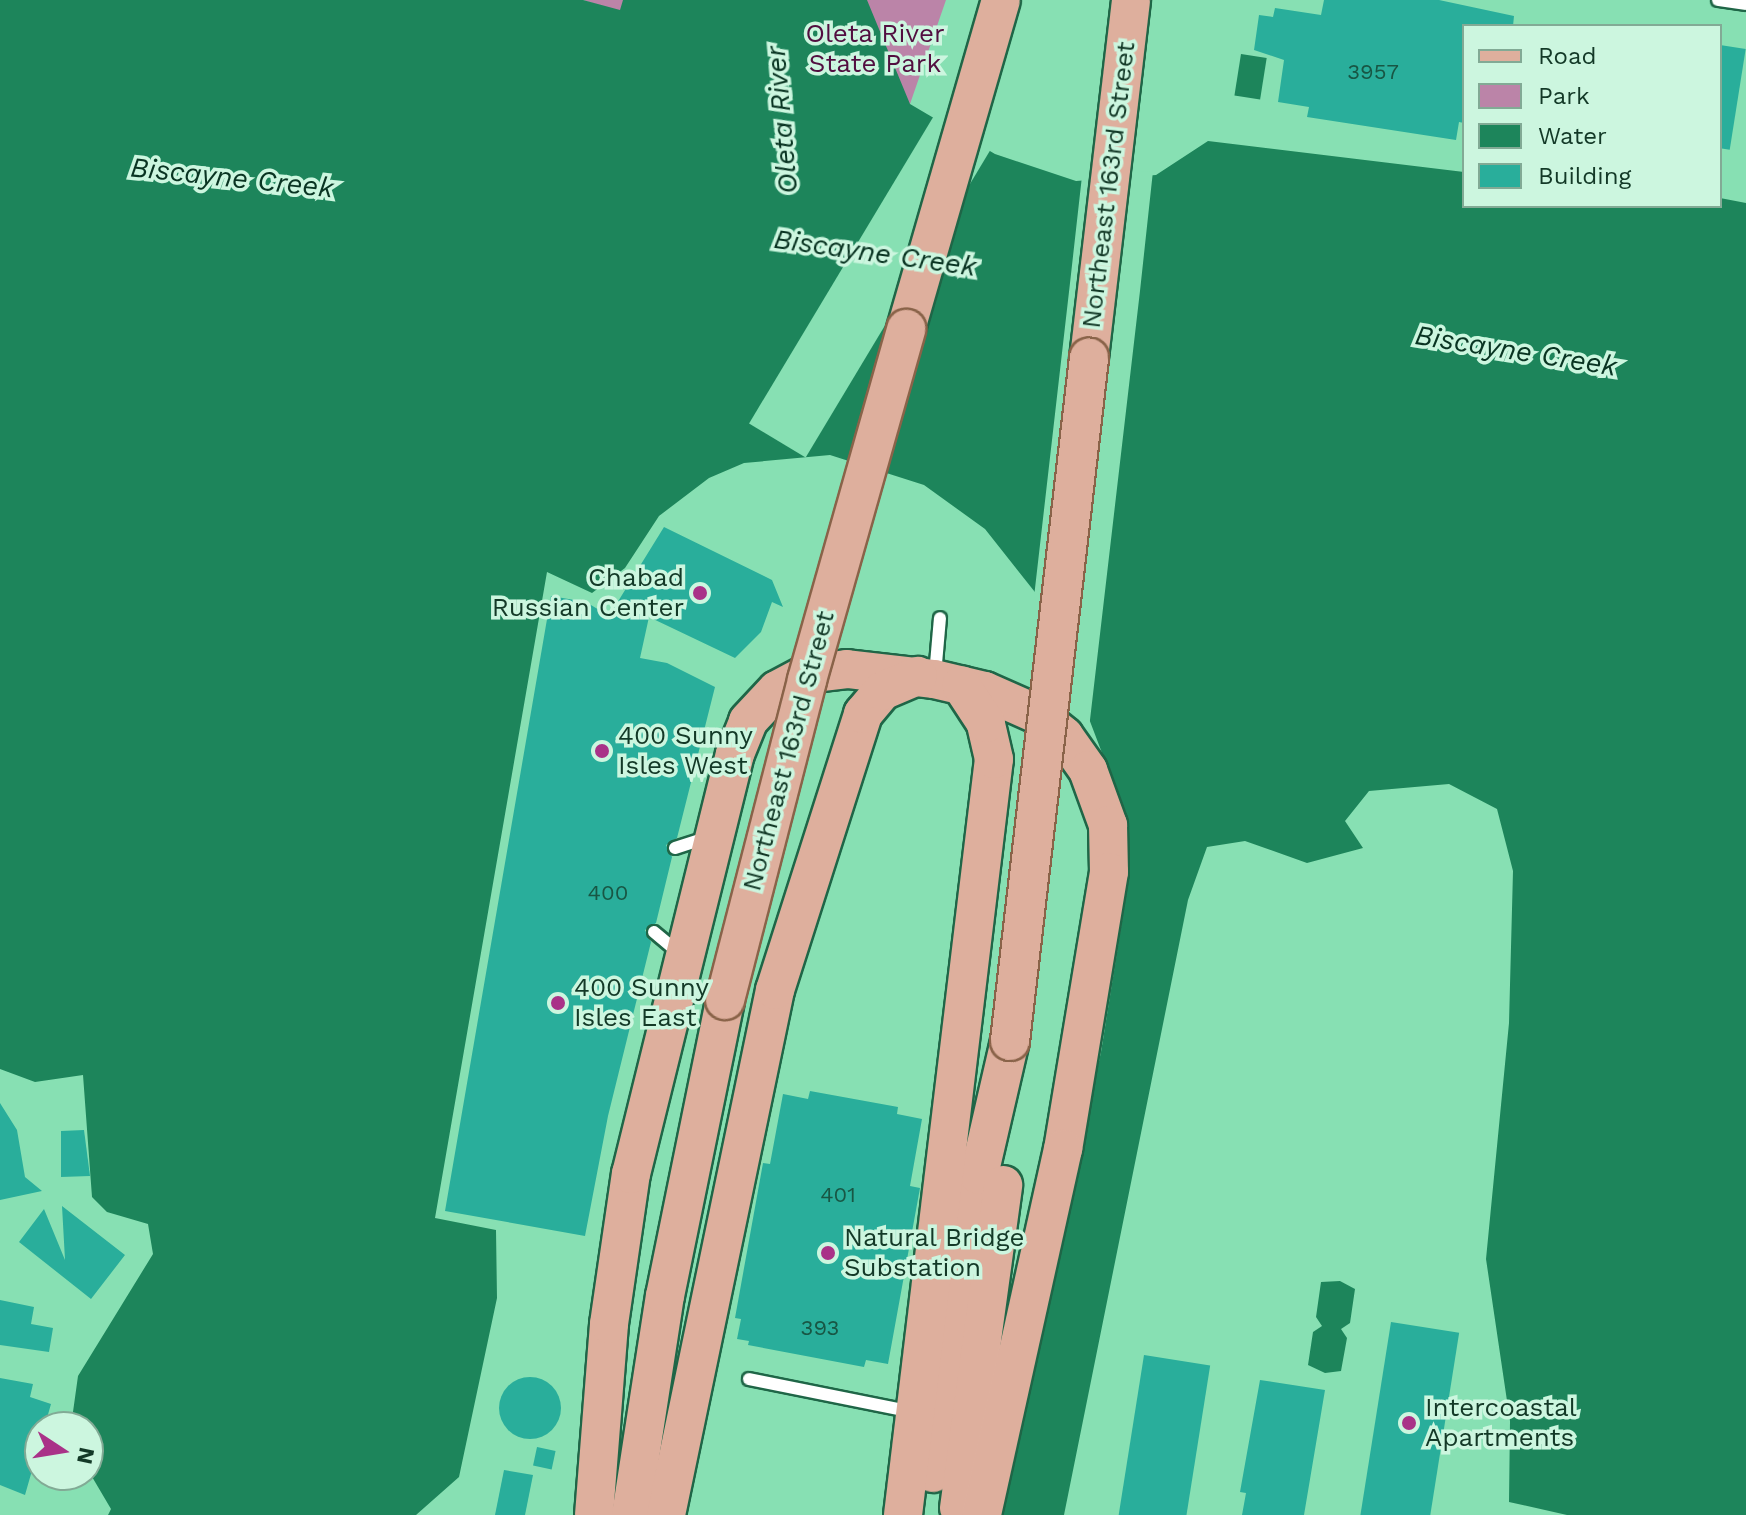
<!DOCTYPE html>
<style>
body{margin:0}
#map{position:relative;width:1746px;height:1515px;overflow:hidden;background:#87e0b3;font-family:"Work Sans",sans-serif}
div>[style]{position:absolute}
.green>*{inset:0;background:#bb84a8}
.water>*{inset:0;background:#1d855b;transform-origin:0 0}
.pier>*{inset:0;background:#87e0b3;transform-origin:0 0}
.building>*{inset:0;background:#29ae9b;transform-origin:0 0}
.round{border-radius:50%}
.roads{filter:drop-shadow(2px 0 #1f6647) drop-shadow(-2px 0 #1f6647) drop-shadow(0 2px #1f6647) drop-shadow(0 -2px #1f6647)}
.lane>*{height:12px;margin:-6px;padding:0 6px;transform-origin:6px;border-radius:6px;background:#fff}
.primary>*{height:38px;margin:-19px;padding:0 19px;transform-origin:19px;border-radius:19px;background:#deaf9d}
.bridges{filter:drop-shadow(2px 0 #896349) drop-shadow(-2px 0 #896349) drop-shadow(0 2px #896349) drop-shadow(0 -2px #896349)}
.primary-bridge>*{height:38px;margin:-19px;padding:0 19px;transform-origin:19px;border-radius:19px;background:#deaf9d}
.dots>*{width:22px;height:22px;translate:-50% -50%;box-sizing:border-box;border:4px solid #ccf6df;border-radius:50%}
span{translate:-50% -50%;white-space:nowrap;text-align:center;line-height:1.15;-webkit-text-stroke:7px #ccf6df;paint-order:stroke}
.number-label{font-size:22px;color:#185644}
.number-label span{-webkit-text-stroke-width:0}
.park-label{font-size:26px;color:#520e40}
.street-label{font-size:26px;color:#133927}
.poi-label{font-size:26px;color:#133927}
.right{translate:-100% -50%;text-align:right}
.left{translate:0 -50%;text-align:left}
.water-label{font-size:28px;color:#093422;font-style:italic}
.legend{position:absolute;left:1462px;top:24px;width:260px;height:184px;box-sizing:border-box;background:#ccf6df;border:2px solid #82aa95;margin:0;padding:10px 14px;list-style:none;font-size:24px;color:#133927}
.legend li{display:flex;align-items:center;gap:16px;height:40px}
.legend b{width:40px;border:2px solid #82aa95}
.north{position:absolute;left:24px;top:1411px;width:80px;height:80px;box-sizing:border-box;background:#ccf6df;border:2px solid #82aa95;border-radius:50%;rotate:102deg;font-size:22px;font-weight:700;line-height:32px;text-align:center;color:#133927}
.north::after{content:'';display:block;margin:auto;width:28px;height:36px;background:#a93288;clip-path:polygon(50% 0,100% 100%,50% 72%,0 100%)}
</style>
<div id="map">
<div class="green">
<i style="clip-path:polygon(583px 0,946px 0,910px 104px)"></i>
</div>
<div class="water">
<i style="clip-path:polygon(0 0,583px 0,620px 10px,623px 0,867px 0,910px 104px,995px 154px,1076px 181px,1156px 175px,1208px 141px,1464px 172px,1464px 206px,1720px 206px,1720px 198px,1746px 203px,1746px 1515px,1567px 1515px,1509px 1502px,1510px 1421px,1486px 1259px,1509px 1023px,1513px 871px,1497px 809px,1449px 784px,1369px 791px,1345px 821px,1363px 848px,1307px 863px,1245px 841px,1207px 847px,1188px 900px,1064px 1515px,1002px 1515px,1101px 1052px,1129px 878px,1128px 821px,1046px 606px,985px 529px,924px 485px,830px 455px,744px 463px,709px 478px,659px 516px,625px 568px,592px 593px,547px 572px,435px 1218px,496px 1230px,497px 1298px,459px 1477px,416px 1515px,108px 1515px,111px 1509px,88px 1470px,88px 1427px,74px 1427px,72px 1419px,78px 1376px,153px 1254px,148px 1224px,107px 1212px,92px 1197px,83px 1075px,35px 1082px,0 1069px)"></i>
<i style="left:1241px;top:54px;width:26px;height:42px;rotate:9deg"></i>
<i style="clip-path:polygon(1340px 1281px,1355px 1289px,1350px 1323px,1341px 1329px,1347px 1338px,1341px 1371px,1325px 1373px,1308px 1365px,1313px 1332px,1322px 1326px,1316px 1317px,1321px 1282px)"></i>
</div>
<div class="pier">
<i style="left:935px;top:114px;width:66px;height:361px;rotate:31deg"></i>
<i style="clip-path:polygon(1153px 171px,1140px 291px,1088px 737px,1034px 597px,1070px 283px,1082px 176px)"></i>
</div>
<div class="building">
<i style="clip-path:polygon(1324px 0,1439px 0,1514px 16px,1513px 26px,1464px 26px,1464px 123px,1459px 122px,1456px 140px,1307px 117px,1309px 107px,1278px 102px,1284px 60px,1254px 50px,1259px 15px,1273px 17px,1275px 8px,1321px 15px)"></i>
<i style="left:1720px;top:45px;width:26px;height:102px;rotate:9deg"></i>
<i style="clip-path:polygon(664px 527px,772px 580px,783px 607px,772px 602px,761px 632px,735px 658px,649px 617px,640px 658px,667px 663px,715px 687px,677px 838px,666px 845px,672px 857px,656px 923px,645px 930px,651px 942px,608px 1116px,585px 1236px,445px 1211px,551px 596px,586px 602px,609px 616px)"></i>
<i style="clip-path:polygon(810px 1091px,898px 1107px,897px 1114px,922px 1119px,910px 1186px,920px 1188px,888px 1364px,866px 1360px,864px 1367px,748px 1345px,749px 1341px,737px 1339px,741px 1319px,735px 1318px,763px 1163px,770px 1164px,783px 1094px,808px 1099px)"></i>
<i style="clip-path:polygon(0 1103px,17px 1130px,25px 1177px,42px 1191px,0 1200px)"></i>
<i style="clip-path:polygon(84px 1130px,90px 1176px,61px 1177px,61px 1131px)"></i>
<i style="clip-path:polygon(62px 1206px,125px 1255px,91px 1299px,19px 1242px,44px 1209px,65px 1260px)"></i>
<i style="clip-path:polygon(0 1300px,34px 1307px,31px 1324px,53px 1328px,49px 1352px,0 1345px)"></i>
<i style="left:1391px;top:1322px;width:69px;height:196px;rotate:9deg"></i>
<i style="left:1144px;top:1355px;width:67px;height:162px;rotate:9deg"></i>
<i class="round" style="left:499px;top:1377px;width:62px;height:62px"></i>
<i style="clip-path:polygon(0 1378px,33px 1384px,30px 1397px,51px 1404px,25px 1495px,0 1485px)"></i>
<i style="clip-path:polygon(1260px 1380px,1325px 1390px,1304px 1515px,1242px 1515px,1246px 1493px,1240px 1492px)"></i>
<i style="left:537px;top:1447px;width:19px;height:19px;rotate:12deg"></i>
<i style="clip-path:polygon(504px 1470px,533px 1475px,525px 1515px,495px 1515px)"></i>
</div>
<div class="roads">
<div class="lane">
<i style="left:1718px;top:0;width:28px;rotate:8deg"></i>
<i style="left:935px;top:675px;width:57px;rotate:-85deg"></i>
<i style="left:675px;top:848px;width:36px;rotate:-18deg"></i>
<i style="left:654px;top:932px;width:33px;rotate:40deg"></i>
<i style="left:749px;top:1379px;width:167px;rotate:11.4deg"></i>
</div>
<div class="primary">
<i style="left:906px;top:329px;width:342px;rotate:-73.9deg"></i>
<i style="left:1089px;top:358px;width:360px;rotate:-83.3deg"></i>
<i style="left:933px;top:1473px;width:302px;rotate:-81.2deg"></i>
<i style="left:979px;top:1175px;width:138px;rotate:-77deg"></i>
<i style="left:959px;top:1508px;width:326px;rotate:-82.2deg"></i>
<i style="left:594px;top:1515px;width:192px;rotate:-85.5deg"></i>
<i style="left:609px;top:1324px;width:152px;rotate:-81.7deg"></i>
<i style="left:631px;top:1174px;width:433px;rotate:-76.1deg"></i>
<i style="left:735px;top:754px;width:35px;rotate:-68deg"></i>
<i style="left:748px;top:721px;width:42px;rotate:-46.9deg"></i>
<i style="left:777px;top:690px;width:34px;rotate:-28deg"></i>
<i style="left:807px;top:674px;width:40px;rotate:-7.1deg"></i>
<i style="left:847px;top:669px;width:88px;rotate:6.6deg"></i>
<i style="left:934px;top:679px;width:52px;rotate:13.2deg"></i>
<i style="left:985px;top:691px;width:57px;rotate:23.9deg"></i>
<i style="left:1037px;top:714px;width:35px;rotate:39deg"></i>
<i style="left:1064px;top:736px;width:42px;rotate:54.8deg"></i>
<i style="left:1088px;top:770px;width:59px;rotate:70deg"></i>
<i style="left:1108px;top:825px;width:47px;rotate:88.8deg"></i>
<i style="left:1109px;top:872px;width:281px;rotate:99.4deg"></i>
<i style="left:1063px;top:1149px;width:375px;rotate:102.5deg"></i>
<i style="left:631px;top:1515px;width:222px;rotate:-81.2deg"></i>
<i style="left:665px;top:1296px;width:302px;rotate:-78.5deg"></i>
<i style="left:666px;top:1515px;width:536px;rotate:-78.27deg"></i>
<i style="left:775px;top:990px;width:290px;rotate:-72.3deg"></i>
<i style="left:863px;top:714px;width:30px;rotate:-50deg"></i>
<i style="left:882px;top:691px;width:39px;rotate:-23deg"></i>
<i style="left:903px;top:1515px;width:761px;rotate:-83.14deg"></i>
<i style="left:994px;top:759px;width:37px;rotate:-103deg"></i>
<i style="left:986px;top:723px;width:45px;rotate:-123.3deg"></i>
</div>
</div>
<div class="bridges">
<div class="primary-bridge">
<i style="left:725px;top:1000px;width:330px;rotate:-75.6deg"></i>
<i style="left:807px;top:680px;width:365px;rotate:-74.2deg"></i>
<i style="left:1010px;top:1041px;width:688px;rotate:-83.4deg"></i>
</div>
</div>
<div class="dots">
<i style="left:700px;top:593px;background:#a93288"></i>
<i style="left:602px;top:751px;background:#a93288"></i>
<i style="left:558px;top:1003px;background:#a93288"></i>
<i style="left:828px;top:1253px;background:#a93288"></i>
<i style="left:1409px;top:1423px;background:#a93288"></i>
</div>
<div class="number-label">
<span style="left:1373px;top:72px">3957</span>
<span style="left:608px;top:893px">400</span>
<span style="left:838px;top:1195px">401</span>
<span style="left:820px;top:1328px">393</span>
</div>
<div class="park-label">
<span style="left:875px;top:49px">Oleta River<br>State Park</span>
</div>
<div class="street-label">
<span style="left:1109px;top:185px;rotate:-83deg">Northeast 163rd Street</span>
<span style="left:789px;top:751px;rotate:-75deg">Northeast 163rd Street</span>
</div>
<div class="poi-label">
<span class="right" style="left:684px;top:593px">Chabad<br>Russian Center</span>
<span class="left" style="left:618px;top:751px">400 Sunny<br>Isles West</span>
<span class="left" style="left:574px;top:1003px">400 Sunny<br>Isles East</span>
<span class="left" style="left:844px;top:1253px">Natural Bridge<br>Substation</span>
<span class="left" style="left:1425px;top:1423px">Intercoastal<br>Apartments</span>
</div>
<div class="water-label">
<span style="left:782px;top:120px;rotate:-95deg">Oleta River</span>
<span style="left:232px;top:178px;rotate:6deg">Biscayne Creek</span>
<span style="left:875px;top:253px;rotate:8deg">Biscayne Creek</span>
<span style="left:1516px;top:351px;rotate:9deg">Biscayne Creek</span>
</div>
<ul class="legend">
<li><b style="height:10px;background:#deaf9d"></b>Road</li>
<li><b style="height:22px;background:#bb84a8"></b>Park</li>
<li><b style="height:22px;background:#1d855b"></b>Water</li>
<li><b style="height:22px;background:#29ae9b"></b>Building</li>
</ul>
<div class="north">N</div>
</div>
